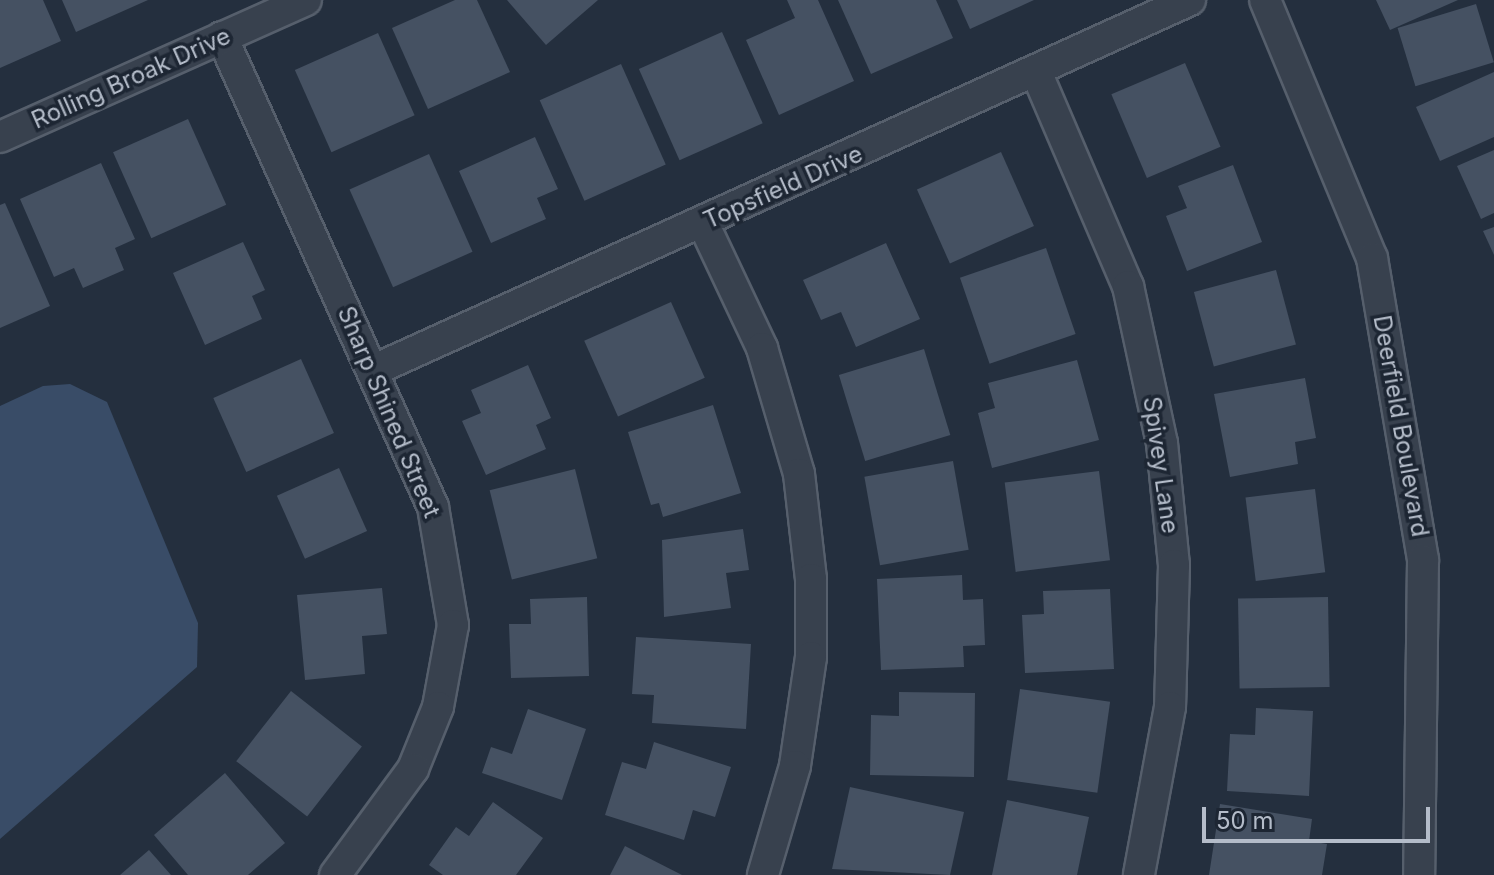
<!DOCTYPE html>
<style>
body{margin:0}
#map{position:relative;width:1494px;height:875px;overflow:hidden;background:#242f3e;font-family:Inter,sans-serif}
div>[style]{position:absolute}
.water>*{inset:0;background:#394c67}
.building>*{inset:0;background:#455162;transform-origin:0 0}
.roads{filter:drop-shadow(2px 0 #565f6c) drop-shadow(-2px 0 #565f6c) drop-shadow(0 2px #565f6c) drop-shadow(0 -2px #565f6c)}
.minor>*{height:30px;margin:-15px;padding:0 15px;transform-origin:15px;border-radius:15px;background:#38414e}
span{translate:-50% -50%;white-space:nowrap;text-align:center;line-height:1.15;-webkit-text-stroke:7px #1d2633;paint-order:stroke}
.street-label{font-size:24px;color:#b4bcc9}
.scale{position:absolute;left:1202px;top:807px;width:228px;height:36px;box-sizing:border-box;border:4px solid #b4bcc9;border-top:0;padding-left:10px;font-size:24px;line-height:28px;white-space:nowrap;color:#b4bcc9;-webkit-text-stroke:6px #1d2633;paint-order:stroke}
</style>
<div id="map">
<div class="water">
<i style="clip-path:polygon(70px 384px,107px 402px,198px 623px,197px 667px,0 839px,0 406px,43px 386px)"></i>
</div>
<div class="building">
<i style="clip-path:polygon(0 0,43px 0,61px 41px,0 68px)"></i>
<i style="clip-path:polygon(62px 0,148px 0,76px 32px)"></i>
<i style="clip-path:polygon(455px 0,477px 0,510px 72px,428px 109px,392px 28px)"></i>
<i style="clip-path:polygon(507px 0,598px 0,546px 45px)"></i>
<i style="clip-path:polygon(787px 0,818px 0,854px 81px,779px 115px,746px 40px,795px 18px)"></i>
<i style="clip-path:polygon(838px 0,936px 0,953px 38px,871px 74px)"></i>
<i style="clip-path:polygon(957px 0,1034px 0,970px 29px)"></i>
<i style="clip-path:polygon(1376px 0,1458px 0,1390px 30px)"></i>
<i style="left:1476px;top:4px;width:61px;height:82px;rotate:73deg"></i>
<i style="left:722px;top:32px;width:100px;height:91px;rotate:66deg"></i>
<i style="left:378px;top:33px;width:90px;height:91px;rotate:66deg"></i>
<i style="left:1185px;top:63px;width:91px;height:80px;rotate:67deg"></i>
<i style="left:621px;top:64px;width:110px;height:89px;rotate:66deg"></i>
<i style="clip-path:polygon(1494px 72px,1494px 137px,1440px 161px,1416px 107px)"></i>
<i style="left:188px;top:119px;width:94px;height:82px;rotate:66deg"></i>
<i style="clip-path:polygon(535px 137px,558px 189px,537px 198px,546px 219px,491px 243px,459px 171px)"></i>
<i style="clip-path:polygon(1494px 150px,1494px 213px,1481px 219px,1457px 166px)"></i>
<i style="left:1001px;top:152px;width:81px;height:92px;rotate:66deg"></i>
<i style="left:429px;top:154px;width:107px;height:87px;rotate:66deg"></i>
<i style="clip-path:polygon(101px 163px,135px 239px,115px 248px,124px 270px,83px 288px,74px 268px,54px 277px,20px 199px)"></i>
<i style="clip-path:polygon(1233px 165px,1262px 242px,1187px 271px,1166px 216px,1187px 208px,1178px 186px)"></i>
<i style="clip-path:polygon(5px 203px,50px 306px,0 328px,0 205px)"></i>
<i style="clip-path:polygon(1494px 227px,1494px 255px,1483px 231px)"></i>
<i style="clip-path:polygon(243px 242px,265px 290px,252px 296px,262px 319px,205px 345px,173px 273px)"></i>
<i style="clip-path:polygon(886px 243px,920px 319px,856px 347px,841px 312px,821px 320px,803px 280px)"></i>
<i style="left:1046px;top:248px;width:91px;height:91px;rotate:71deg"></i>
<i style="left:1276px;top:270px;width:77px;height:85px;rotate:75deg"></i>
<i style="left:671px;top:302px;width:83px;height:95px;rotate:66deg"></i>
<i style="left:924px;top:349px;width:90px;height:89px;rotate:73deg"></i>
<i style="left:301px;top:359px;width:81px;height:96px;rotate:66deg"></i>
<i style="clip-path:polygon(1077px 360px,1099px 440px,992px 468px,978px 413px,995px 408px,988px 383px)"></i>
<i style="clip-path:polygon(528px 365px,551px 418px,536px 425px,546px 449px,486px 475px,462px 421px,481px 413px,471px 390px)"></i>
<i style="clip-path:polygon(1305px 378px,1316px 438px,1295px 442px,1298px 464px,1230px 477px,1214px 394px)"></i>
<i style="clip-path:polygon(713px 405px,741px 493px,663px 517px,659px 503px,651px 505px,628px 432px)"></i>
<i style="left:953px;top:461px;width:90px;height:90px;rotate:80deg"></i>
<i style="left:339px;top:468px;width:69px;height:68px;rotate:66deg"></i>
<i style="left:575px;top:469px;width:92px;height:88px;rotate:76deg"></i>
<i style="left:1099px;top:471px;width:90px;height:95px;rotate:83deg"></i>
<i style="left:1315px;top:489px;width:84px;height:70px;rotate:83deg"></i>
<i style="clip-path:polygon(743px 529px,749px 570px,726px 573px,731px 608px,664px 617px,662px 540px)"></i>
<i style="clip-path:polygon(962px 575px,963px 600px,983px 599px,985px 645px,963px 646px,964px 667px,881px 670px,877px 579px)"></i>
<i style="clip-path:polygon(382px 588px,387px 634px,362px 636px,365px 674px,305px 680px,297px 595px)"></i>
<i style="clip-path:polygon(1110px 589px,1114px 669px,1025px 673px,1022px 615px,1044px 614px,1043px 591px)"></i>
<i style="clip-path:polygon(587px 597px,589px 676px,511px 678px,509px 624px,531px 624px,530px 599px)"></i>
<i style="left:1328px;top:597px;width:90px;height:90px;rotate:89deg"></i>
<i style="clip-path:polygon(636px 637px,751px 644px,746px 729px,652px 723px,654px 695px,632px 694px)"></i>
<i style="left:1020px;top:689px;width:91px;height:92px;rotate:8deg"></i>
<i style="left:291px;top:691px;width:90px;height:89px;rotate:38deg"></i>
<i style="clip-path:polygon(899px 692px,975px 693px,974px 777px,870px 775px,871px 715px,899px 716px)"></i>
<i style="clip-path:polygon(1256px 708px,1313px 711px,1309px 796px,1227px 791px,1230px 734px,1255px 735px)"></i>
<i style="clip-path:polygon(528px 709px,586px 729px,562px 800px,482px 773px,491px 747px,512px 754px)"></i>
<i style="clip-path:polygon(654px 742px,731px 767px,715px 817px,693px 810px,684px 840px,605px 815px,622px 762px,646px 769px)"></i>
<i style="clip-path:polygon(225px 773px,285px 843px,248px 875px,188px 875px,154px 835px)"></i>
<i style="clip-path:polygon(850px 787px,964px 812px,950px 875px,832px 869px)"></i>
<i style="clip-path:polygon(1007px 800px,1089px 817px,1077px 875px,992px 875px)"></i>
<i style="clip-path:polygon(493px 802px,543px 838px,516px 875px,443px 875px,429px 865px,456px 827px,469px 836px)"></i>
<i style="clip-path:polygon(1220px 804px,1312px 819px,1309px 841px,1327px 844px,1322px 875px,1209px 875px)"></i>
<i style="clip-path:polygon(625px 846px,682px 875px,610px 875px)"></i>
<i style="clip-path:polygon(149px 850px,171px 875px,120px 875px)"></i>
</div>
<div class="roads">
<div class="minor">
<i style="left:1265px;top:0;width:279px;rotate:67.5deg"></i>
<i style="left:1372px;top:258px;width:306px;rotate:80.4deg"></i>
<i style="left:1423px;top:560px;width:315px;rotate:90.7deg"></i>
<i style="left:222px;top:37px;width:515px;rotate:65.82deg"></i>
<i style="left:433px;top:507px;width:120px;rotate:80.4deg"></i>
<i style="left:453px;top:625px;width:83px;rotate:100.4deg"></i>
<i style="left:438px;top:707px;width:67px;rotate:112deg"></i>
<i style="left:413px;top:769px;width:132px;rotate:126.3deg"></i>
<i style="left:1037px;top:74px;width:231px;rotate:66.8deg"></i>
<i style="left:1128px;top:286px;width:161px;rotate:77.8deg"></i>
<i style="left:1162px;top:443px;width:123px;rotate:84.4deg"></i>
<i style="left:1174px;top:565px;width:142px;rotate:91.6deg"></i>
<i style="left:1170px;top:707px;width:171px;rotate:100.5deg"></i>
<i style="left:0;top:137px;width:335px;rotate:-24.1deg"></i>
<i style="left:703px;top:223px;width:138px;rotate:64.7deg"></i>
<i style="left:762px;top:348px;width:131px;rotate:73.6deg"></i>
<i style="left:799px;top:474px;width:106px;rotate:83.5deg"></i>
<i style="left:811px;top:579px;width:78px;rotate:90deg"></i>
<i style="left:811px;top:657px;width:110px;rotate:98.4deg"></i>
<i style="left:795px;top:766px;width:114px;rotate:106.4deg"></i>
<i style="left:374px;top:370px;width:896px;rotate:-24.39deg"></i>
</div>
</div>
<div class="street-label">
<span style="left:131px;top:78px;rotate:-24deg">Rolling Broak Drive</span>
<span style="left:783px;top:187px;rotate:-24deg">Topsfield Drive</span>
<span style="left:389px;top:412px;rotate:67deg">Sharp Shined Street</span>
<span style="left:1401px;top:426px;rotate:80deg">Deerfield Boulevard</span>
<span style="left:1161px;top:465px;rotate:82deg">Spivey Lane</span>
</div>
<div class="scale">50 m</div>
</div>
